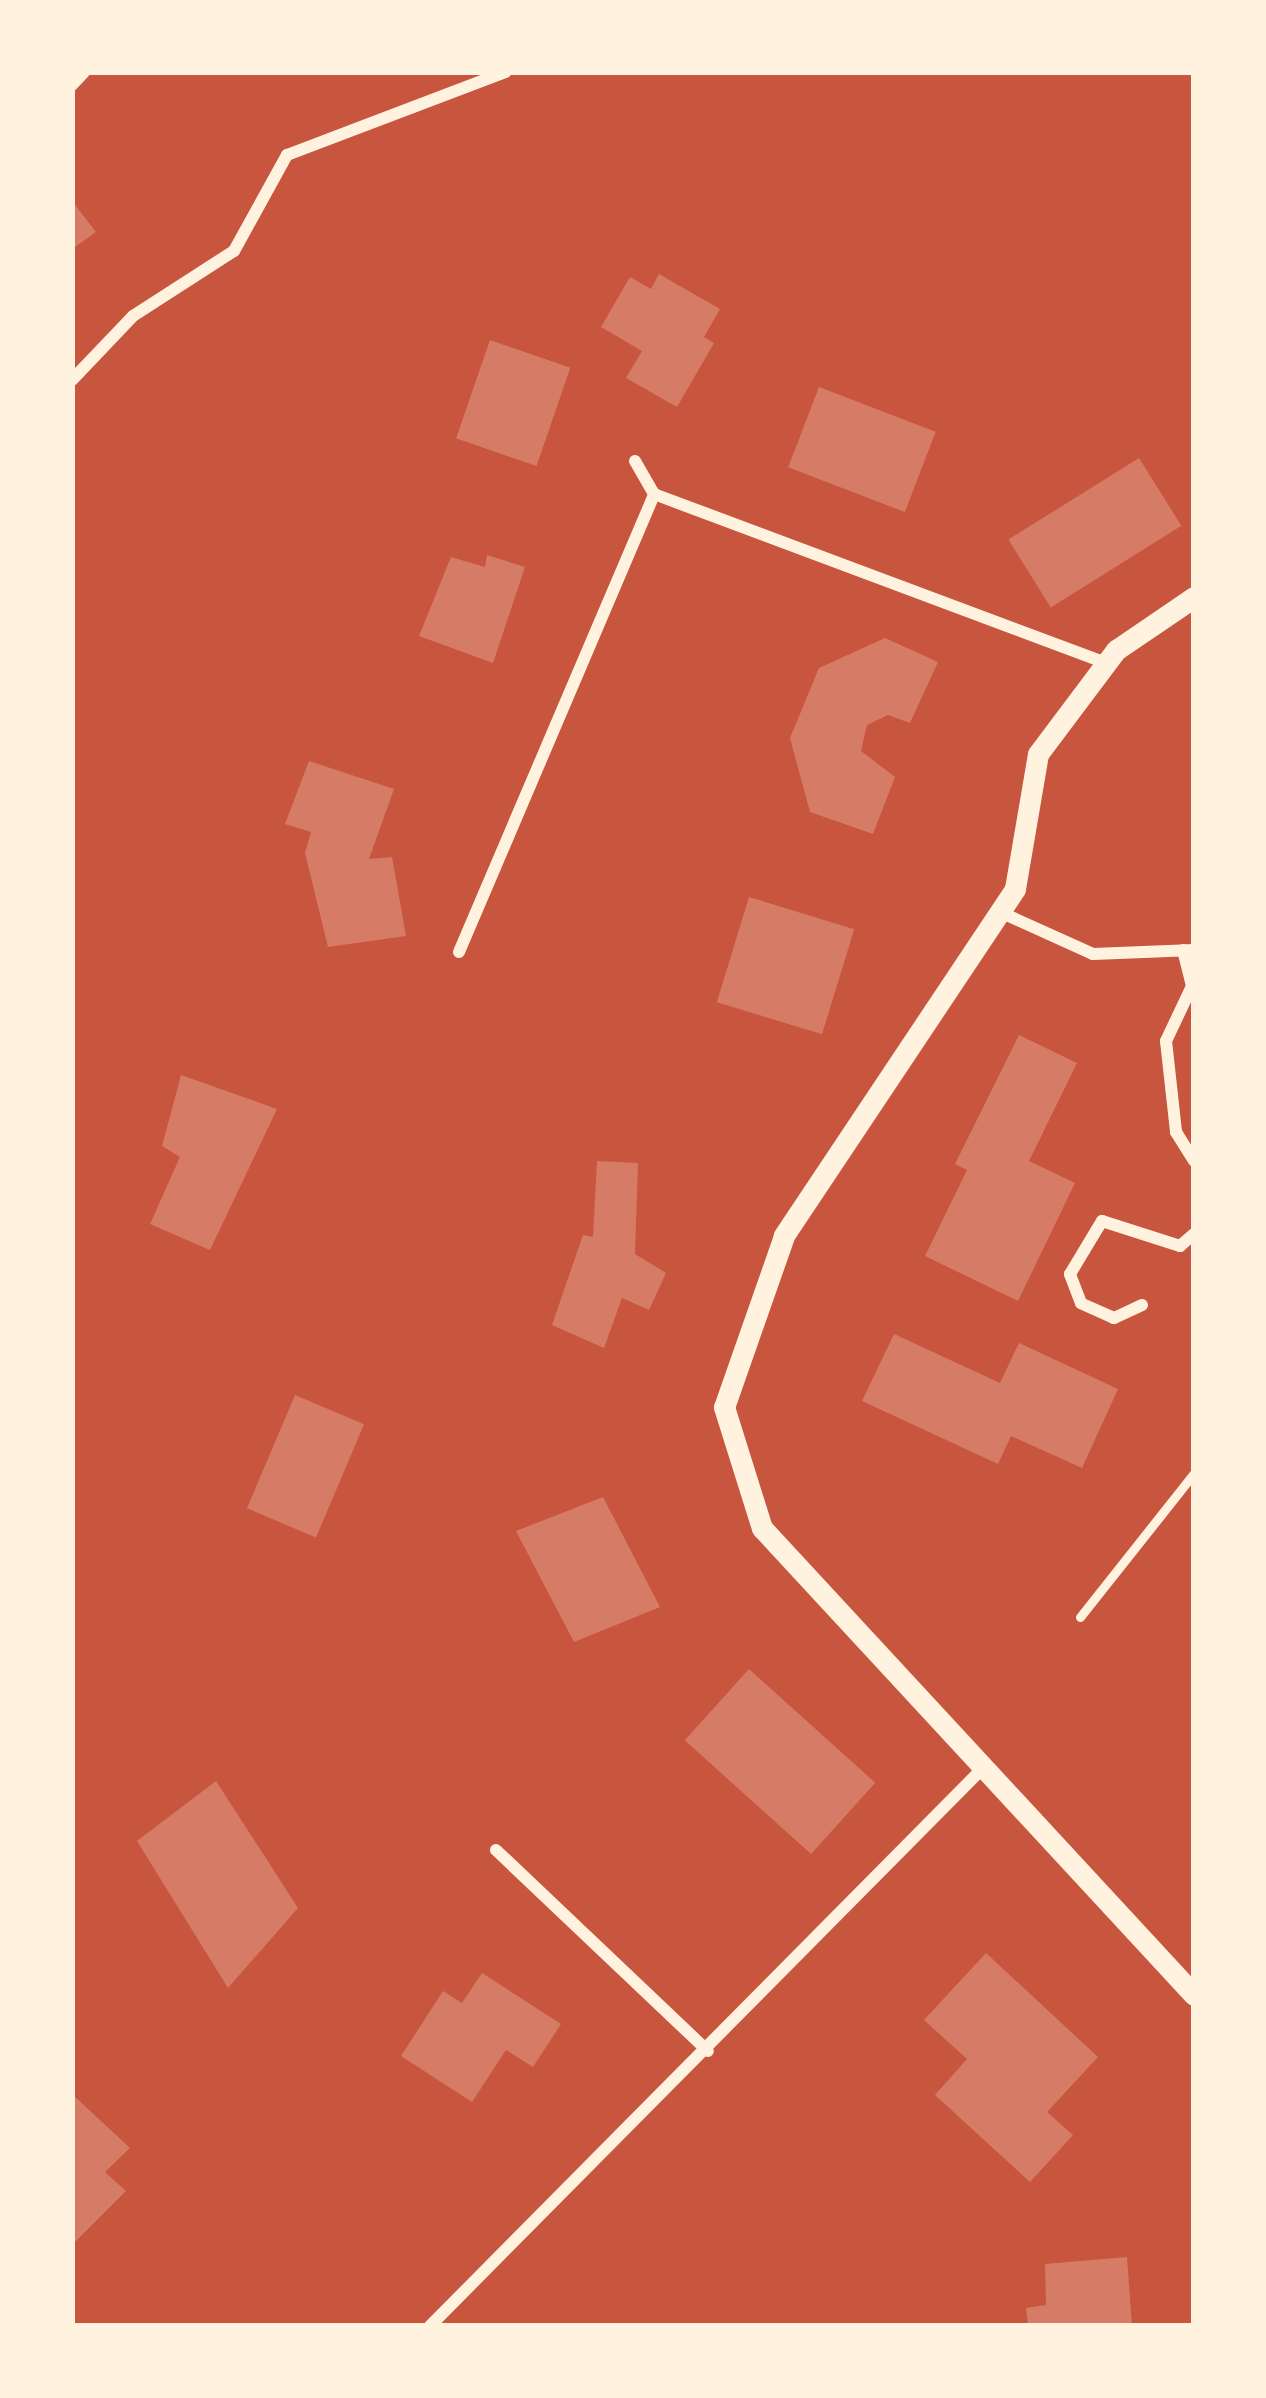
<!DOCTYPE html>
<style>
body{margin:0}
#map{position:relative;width:1266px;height:2398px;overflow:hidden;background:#c8553d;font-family:"Archivo Narrow",sans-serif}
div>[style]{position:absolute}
.building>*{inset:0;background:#d67c66;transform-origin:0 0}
.service>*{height:9px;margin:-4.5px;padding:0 4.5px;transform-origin:4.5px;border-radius:4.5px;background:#fff3e0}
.minor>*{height:12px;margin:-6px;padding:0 6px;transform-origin:6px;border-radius:6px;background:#fff3e0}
.tertiary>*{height:21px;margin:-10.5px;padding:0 10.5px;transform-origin:10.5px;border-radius:10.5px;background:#fff3e0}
span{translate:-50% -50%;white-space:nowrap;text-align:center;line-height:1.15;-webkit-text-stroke:12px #fff3e0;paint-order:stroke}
.frame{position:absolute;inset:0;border:75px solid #fff3e0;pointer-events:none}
</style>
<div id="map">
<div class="building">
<i style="clip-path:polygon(72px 201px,96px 232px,72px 249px)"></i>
<i style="clip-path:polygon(659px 274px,720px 309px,704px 337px,714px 343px,677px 407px,626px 378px,642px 351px,601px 327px,630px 277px,651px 289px)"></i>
<i style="left:490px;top:340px;width:85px;height:104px;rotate:19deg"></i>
<i style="left:819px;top:387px;width:125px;height:86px;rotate:21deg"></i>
<i style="left:1139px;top:458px;width:80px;height:154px;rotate:58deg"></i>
<i style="clip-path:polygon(487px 555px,525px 567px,493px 663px,419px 636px,451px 557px,485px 567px)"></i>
<i style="clip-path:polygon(885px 638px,938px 662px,910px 723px,888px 715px,867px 725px,861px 751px,895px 777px,873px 834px,810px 812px,790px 738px,819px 668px)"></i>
<i style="clip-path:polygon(309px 761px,394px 789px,369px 859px,392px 857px,406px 936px,328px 947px,305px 853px,311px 832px,285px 824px)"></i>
<i style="left:749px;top:897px;width:110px;height:110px;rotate:17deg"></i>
<i style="clip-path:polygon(1019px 1035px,1077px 1063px,1029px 1161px,1075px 1183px,1018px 1301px,925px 1256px,967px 1170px,955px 1164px)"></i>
<i style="clip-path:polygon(181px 1075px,277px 1109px,210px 1250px,150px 1224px,180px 1157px,162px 1146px)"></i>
<i style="clip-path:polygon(597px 1161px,638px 1163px,635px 1254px,666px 1273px,649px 1310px,622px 1298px,604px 1348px,552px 1325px,583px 1235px,593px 1237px)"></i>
<i style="clip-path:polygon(894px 1334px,1000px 1383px,1019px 1343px,1118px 1389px,1082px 1468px,1011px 1436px,998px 1464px,862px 1401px)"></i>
<i style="left:295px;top:1395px;width:75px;height:123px;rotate:23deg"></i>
<i style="clip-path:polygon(603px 1497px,660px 1607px,574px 1642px,516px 1531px)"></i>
<i style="left:749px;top:1669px;width:170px;height:96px;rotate:42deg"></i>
<i style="clip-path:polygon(216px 1781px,298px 1908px,228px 1988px,137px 1841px)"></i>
<i style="clip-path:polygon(986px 1953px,1098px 2057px,1047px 2112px,1073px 2135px,1030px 2182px,935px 2095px,967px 2059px,924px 2020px)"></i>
<i style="clip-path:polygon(482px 1973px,561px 2024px,533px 2067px,506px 2050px,472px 2102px,401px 2056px,443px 1991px,462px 2003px)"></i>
<i style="clip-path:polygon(72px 2094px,130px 2148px,105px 2172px,126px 2191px,72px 2245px)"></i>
<i style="clip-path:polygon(1127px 2257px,1132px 2326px,1028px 2326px,1026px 2308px,1046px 2305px,1045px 2264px)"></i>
</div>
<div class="service">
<i style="left:1080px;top:1617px;width:184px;rotate:-51.6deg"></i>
</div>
<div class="minor">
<i style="left:72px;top:85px;width:18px;rotate:-47deg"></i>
<i style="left:72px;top:380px;width:88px;rotate:-46.4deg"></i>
<i style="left:133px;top:316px;width:120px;rotate:-32.8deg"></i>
<i style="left:234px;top:251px;width:110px;rotate:-61.1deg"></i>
<i style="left:287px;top:155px;width:234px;rotate:-20.8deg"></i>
<i style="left:635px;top:461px;width:38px;rotate:60deg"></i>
<i style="left:1000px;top:912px;width:102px;rotate:24.3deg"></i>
<i style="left:1093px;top:954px;width:101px;rotate:-2.3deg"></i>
<i style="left:1183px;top:950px;width:37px;rotate:76deg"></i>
<i style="left:1192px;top:986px;width:61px;rotate:115.3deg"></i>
<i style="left:1166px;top:1041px;width:92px;rotate:83.7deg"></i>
<i style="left:1176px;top:1132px;width:34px;rotate:58deg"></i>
<i style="left:459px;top:952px;width:498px;rotate:-66.9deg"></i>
<i style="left:654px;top:494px;width:483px;rotate:20.5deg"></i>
<i style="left:1142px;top:1305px;width:31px;rotate:155deg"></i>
<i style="left:1114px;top:1318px;width:36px;rotate:-156deg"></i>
<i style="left:1081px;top:1303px;width:31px;rotate:-111deg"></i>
<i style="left:1070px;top:1274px;width:62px;rotate:-58.9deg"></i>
<i style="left:1102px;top:1221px;width:82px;rotate:17.8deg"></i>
<i style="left:1180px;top:1246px;width:18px;rotate:-41deg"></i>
<i style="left:496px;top:1850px;width:292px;rotate:43.5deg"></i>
<i style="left:430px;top:2326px;width:787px;rotate:-45.26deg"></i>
</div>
<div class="tertiary">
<i style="left:1194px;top:597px;width:94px;rotate:145.8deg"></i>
<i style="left:1116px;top:650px;width:130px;rotate:126.9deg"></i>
<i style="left:1038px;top:754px;width:137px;rotate:99.7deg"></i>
<i style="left:1015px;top:889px;width:417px;rotate:123.7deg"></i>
<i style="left:784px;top:1236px;width:181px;rotate:109.3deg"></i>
<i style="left:724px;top:1407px;width:127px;rotate:72.6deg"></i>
<i style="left:762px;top:1528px;width:636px;rotate:47.23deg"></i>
</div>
<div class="frame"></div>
</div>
